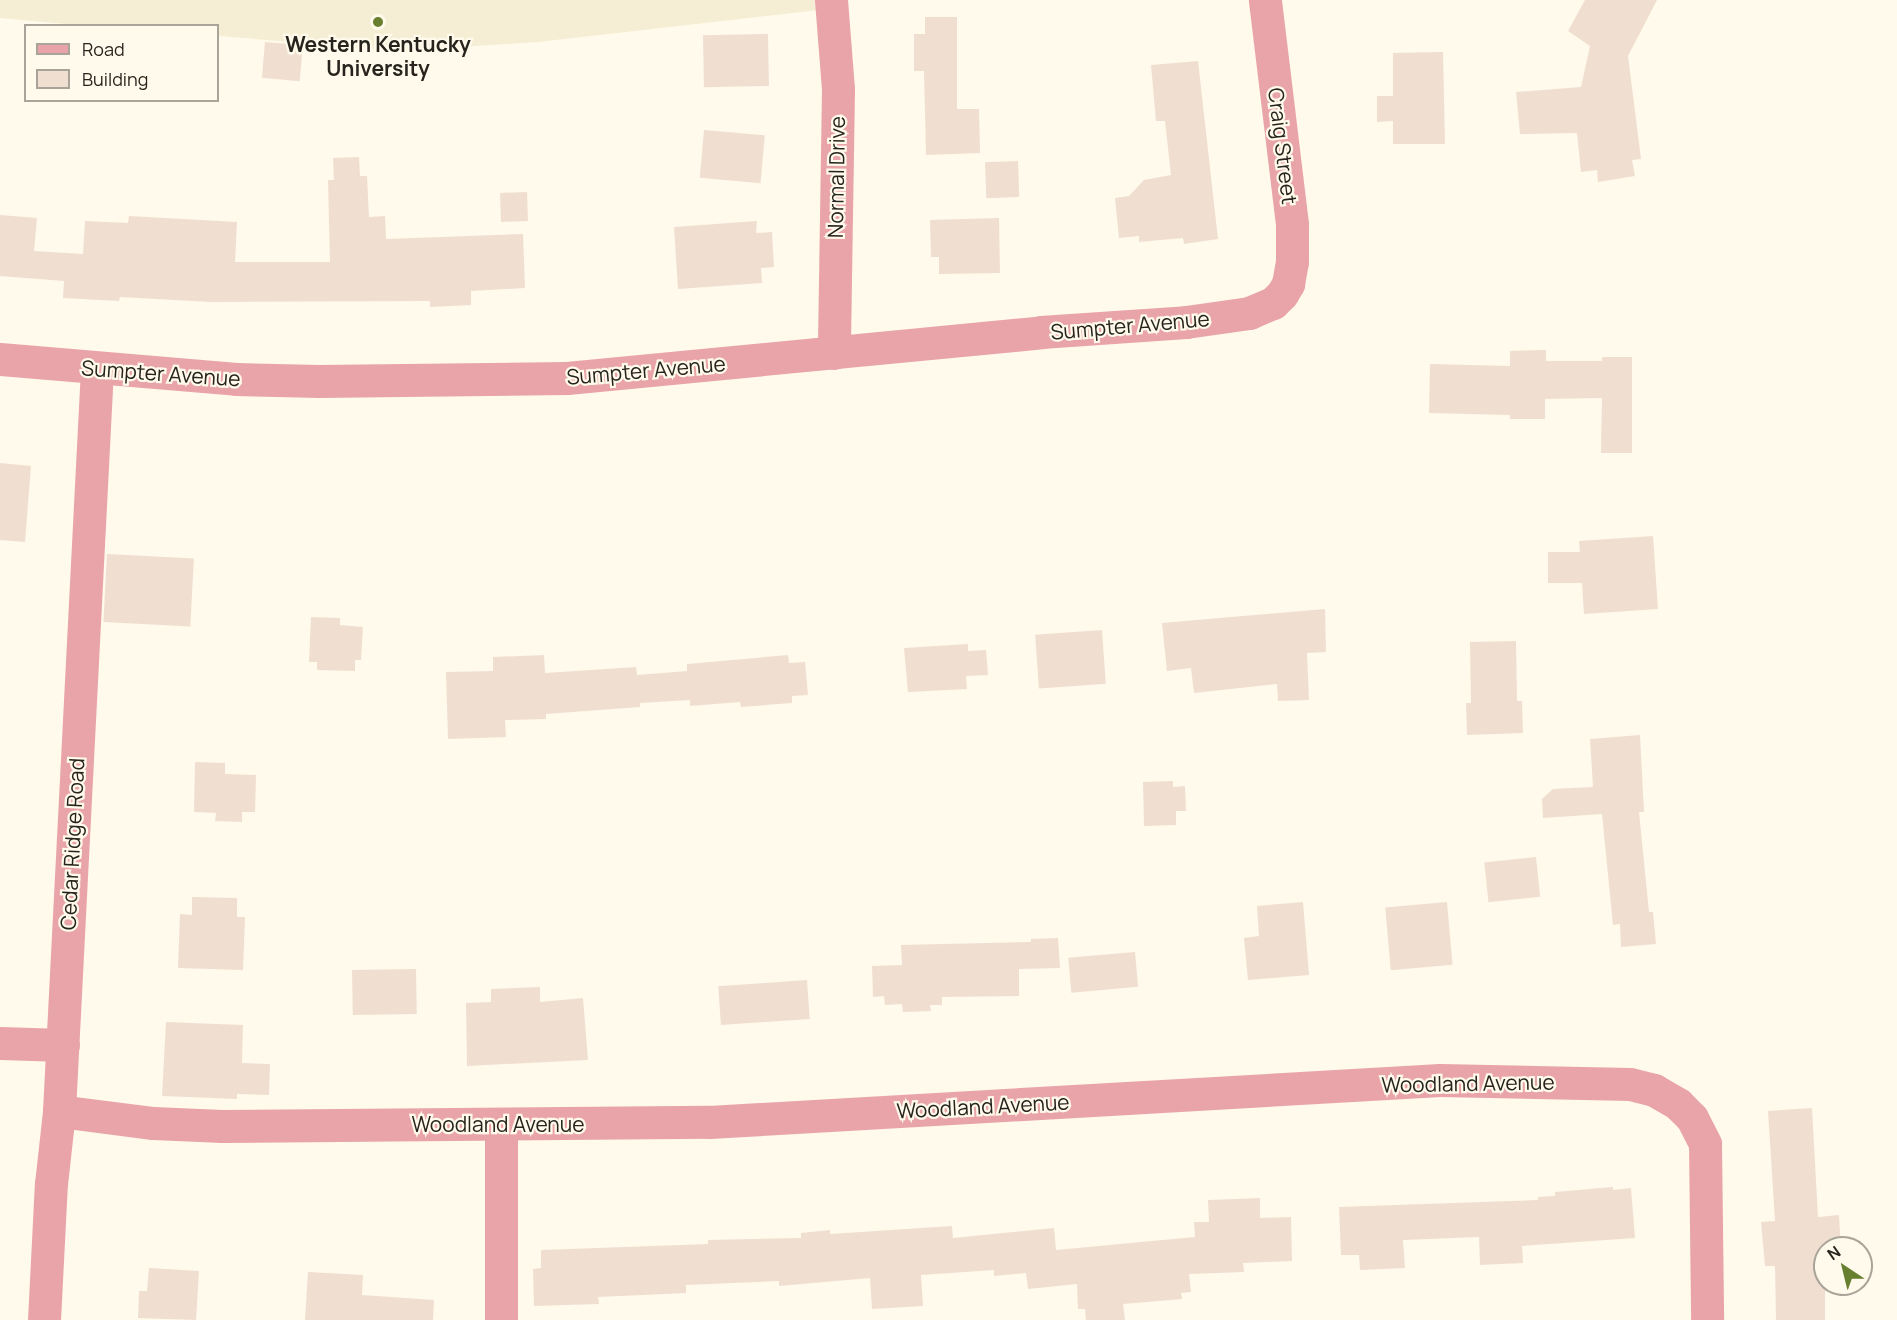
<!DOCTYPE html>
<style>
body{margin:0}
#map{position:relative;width:1897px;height:1320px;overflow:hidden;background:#fffaeb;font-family:Manrope,sans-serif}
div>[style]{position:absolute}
.built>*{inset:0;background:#f6eed4}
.building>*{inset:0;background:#f0dfd1;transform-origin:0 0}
.minor>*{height:33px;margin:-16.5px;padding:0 16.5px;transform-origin:16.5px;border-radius:16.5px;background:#e9a4a9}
.dots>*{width:16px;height:16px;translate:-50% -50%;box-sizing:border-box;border:3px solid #fffaeb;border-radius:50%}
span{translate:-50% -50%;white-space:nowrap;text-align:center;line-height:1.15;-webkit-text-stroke:4.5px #fffaeb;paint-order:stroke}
.poi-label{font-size:21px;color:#26241d;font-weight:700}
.street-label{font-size:21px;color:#26241d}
.legend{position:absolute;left:24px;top:24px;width:195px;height:78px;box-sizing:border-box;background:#fffaeb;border:2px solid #a8a499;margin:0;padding:8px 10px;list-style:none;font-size:18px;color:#26241d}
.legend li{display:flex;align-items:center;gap:12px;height:30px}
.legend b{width:30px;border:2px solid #a8a499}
.north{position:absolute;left:1813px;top:1236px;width:60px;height:60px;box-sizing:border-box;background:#fffaeb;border:2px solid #a8a499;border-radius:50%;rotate:325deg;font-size:16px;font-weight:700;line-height:24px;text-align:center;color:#26241d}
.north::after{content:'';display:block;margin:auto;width:21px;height:27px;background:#687f30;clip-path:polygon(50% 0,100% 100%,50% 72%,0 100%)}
</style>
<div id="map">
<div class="built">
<i style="clip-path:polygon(0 0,818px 0,819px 10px,538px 42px,401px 51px,218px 36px,218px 26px,88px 26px,0 18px)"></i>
</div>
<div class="building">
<i style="clip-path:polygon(1585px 0,1657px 0,1628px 56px,1641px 159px,1632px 160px,1635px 176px,1598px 182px,1597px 170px,1581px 172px,1577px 133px,1520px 134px,1516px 92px,1581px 87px,1590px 46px,1568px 31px)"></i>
<i style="clip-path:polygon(925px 17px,957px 17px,957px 109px,979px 109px,980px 153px,926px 155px,924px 71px,914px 71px,914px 34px,925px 34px)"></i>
<i style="left:768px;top:34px;width:52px;height:65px;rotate:89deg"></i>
<i style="left:265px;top:42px;width:38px;height:36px;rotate:5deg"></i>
<i style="clip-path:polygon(1443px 52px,1445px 144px,1393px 144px,1393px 121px,1377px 122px,1377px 96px,1393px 96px,1393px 53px)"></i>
<i style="clip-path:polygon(1198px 61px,1218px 239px,1184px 244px,1183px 238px,1139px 242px,1139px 236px,1119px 238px,1115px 198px,1129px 196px,1144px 180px,1171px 175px,1165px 121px,1156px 121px,1151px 65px)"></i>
<i style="left:704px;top:130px;width:61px;height:48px;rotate:5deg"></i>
<i style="clip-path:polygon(359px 157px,360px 176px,367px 176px,369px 217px,385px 216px,386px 239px,523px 234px,525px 288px,471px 291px,471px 305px,430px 307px,430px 301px,211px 302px,120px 297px,119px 301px,63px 298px,64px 281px,0 276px,0 215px,37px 218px,34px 251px,83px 254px,85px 221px,128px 223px,129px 216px,237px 222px,235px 262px,330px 262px,328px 180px,334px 180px,333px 158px)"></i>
<i style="left:1018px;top:161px;width:36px;height:33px;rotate:88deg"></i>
<i style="left:527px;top:192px;width:29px;height:27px;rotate:88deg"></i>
<i style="clip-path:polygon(999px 218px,1000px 273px,939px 274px,939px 257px,931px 257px,930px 220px)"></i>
<i style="clip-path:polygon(757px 221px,756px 233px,772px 232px,774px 267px,761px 268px,762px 283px,678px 289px,674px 227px)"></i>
<i style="clip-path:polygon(1546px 350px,1546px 361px,1602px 361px,1602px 357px,1632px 357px,1632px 453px,1601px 453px,1602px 398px,1545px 399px,1545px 419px,1510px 419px,1510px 415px,1429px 413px,1430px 364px,1510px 366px,1510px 351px)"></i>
<i style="clip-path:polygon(0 463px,31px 466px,25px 542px,0 540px)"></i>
<i style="clip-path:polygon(1653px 536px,1658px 609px,1584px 614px,1582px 583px,1548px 583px,1548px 552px,1580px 552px,1579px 541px)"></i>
<i style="left:107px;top:554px;width:87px;height:68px;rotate:3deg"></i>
<i style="clip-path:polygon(1325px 609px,1326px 652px,1307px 653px,1309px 700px,1278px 701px,1277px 684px,1194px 693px,1191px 668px,1167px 671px,1162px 623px)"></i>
<i style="clip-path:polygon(311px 617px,340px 618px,340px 625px,363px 627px,361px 660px,355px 660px,355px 671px,317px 670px,317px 662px,309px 662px)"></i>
<i style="left:1102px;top:630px;width:54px;height:67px;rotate:86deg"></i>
<i style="clip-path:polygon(1516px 641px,1517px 701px,1522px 701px,1523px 733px,1467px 735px,1466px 703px,1471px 703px,1470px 642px)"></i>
<i style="clip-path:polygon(968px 644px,968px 651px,986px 650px,988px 675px,966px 676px,967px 689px,908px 692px,904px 648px)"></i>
<i style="clip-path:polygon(544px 655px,545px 673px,636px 667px,637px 675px,687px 671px,687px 664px,788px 655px,789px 663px,805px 662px,808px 695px,792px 696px,792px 703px,741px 707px,740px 702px,690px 706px,690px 700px,640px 703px,640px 707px,546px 714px,546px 719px,505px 720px,506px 737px,448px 739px,446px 672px,493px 671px,493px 657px)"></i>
<i style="clip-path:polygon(1640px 735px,1644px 812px,1639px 812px,1649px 912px,1653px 912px,1656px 944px,1621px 947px,1620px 924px,1613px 925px,1602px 814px,1543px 818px,1542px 799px,1553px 789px,1593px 787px,1590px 739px)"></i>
<i style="clip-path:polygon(195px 762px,225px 763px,225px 774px,256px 775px,255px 812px,242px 812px,242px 822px,215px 821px,216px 813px,194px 812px)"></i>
<i style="clip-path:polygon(1173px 781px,1173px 787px,1185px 786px,1186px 811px,1176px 811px,1176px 825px,1144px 826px,1143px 782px)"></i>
<i style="left:1536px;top:857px;width:40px;height:52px;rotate:84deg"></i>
<i style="clip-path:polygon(192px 897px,237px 898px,237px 917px,245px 917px,243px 970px,178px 968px,180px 914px,192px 915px)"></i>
<i style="clip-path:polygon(1303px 902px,1309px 975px,1248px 980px,1244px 938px,1259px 936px,1257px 906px)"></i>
<i style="left:1447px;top:902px;width:63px;height:62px;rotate:85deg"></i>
<i style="clip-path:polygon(1058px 938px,1060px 968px,1019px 969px,1019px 996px,942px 997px,942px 1005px,930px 1005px,931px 1011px,903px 1012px,902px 1004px,885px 1005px,884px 996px,873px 997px,872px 966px,902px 965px,901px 945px,1031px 942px,1031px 939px)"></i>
<i style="left:1135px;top:952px;width:35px;height:67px;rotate:85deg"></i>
<i style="left:416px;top:969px;width:45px;height:64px;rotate:89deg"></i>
<i style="left:807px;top:980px;width:39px;height:89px;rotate:86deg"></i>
<i style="clip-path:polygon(540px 987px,540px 1002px,583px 998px,588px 1060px,467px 1066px,466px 1003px,491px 1002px,491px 989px)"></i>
<i style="clip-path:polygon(166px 1022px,243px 1025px,242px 1063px,270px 1064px,269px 1095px,237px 1094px,237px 1099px,162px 1096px)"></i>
<i style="clip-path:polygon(1812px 1108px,1818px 1217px,1839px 1215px,1841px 1248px,1825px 1248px,1825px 1320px,1776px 1320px,1775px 1266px,1765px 1266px,1761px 1222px,1775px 1221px,1768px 1111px)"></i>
<i style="clip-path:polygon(1613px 1187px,1613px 1190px,1631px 1188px,1635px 1238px,1522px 1246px,1523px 1263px,1480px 1265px,1479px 1237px,1403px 1240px,1405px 1268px,1360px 1270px,1359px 1255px,1341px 1255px,1339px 1207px,1538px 1200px,1538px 1197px,1555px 1196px,1555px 1192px)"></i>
<i style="clip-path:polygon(1260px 1198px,1260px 1218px,1291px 1217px,1292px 1261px,1243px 1263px,1244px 1272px,1189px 1274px,1191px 1292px,1181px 1293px,1182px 1299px,1123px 1304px,1125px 1320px,1086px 1320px,1085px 1309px,1078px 1309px,1077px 1284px,1028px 1289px,1026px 1273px,994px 1276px,994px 1270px,921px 1275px,923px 1306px,872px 1309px,870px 1278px,779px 1286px,779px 1281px,686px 1285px,686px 1293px,598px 1297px,599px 1304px,534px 1306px,533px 1269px,541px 1268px,541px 1250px,708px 1244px,708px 1240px,801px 1238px,801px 1233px,830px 1230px,830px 1234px,952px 1226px,953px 1238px,1054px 1228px,1056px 1250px,1195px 1237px,1194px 1222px,1209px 1222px,1208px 1200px)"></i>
<i style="clip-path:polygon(149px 1268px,199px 1271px,196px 1320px,138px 1318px,139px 1291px,147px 1291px)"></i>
<i style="clip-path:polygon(308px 1272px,363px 1275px,362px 1295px,434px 1300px,433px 1320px,305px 1320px)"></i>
</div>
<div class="minor">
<i style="left:831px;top:0;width:89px;rotate:85.5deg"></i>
<i style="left:838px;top:89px;width:264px;rotate:90.9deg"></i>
<i style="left:0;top:359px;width:237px;rotate:4.8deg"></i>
<i style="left:236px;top:379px;width:83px;rotate:1.4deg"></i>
<i style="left:319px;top:381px;width:248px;rotate:-0.7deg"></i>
<i style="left:567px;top:378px;width:476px;rotate:-5.5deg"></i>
<i style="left:1041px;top:332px;width:145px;rotate:-3.9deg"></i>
<i style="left:1186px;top:322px;width:64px;rotate:-8.1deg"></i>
<i style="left:1249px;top:313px;width:26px;rotate:-23deg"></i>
<i style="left:1273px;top:303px;width:13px;rotate:-45deg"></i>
<i style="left:1282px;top:294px;width:12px;rotate:-59deg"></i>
<i style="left:1288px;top:284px;width:23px;rotate:-80deg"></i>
<i style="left:1292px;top:261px;width:37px;rotate:-90deg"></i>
<i style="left:1292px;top:224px;width:226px;rotate:-96.9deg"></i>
<i style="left:0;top:1043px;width:63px;rotate:1.8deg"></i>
<i style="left:59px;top:1111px;width:95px;rotate:7.3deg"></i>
<i style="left:153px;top:1123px;width:69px;rotate:2.5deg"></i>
<i style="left:222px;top:1126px;width:487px;rotate:-0.5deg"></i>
<i style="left:709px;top:1122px;width:732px;rotate:-3.29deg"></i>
<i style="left:1440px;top:1080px;width:190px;rotate:1.2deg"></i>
<i style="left:1630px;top:1084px;width:25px;rotate:14deg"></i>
<i style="left:1654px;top:1090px;width:28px;rotate:30deg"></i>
<i style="left:1678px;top:1104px;width:20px;rotate:45deg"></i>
<i style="left:1692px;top:1118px;width:29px;rotate:63deg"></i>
<i style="left:1705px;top:1144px;width:176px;rotate:89.3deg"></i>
<i style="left:44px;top:1320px;width:136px;rotate:-87.1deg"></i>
<i style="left:51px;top:1184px;width:73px;rotate:-83.7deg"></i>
<i style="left:59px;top:1111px;width:744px;rotate:-87.07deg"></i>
<i style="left:501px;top:1320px;width:196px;rotate:-90deg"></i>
</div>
<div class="dots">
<i style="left:378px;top:22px;background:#687f30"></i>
</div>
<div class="poi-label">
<span style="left:378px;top:56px">Western Kentucky<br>University</span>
</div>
<div class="street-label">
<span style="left:1283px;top:146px;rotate:83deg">Craig Street</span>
<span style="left:836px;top:177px;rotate:-89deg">Normal Drive</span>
<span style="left:1130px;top:325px;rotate:-5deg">Sumpter Avenue</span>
<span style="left:646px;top:370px;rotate:-5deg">Sumpter Avenue</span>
<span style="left:161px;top:373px;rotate:4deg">Sumpter Avenue</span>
<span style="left:72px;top:844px;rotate:-87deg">Cedar Ridge Road</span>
<span style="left:1468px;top:1083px;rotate:-1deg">Woodland Avenue</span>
<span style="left:983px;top:1106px;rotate:-3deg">Woodland Avenue</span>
<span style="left:498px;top:1124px">Woodland Avenue</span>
</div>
<ul class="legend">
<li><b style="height:8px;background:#e9a4a9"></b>Road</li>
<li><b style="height:16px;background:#f0dfd1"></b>Building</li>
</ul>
<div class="north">N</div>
</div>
